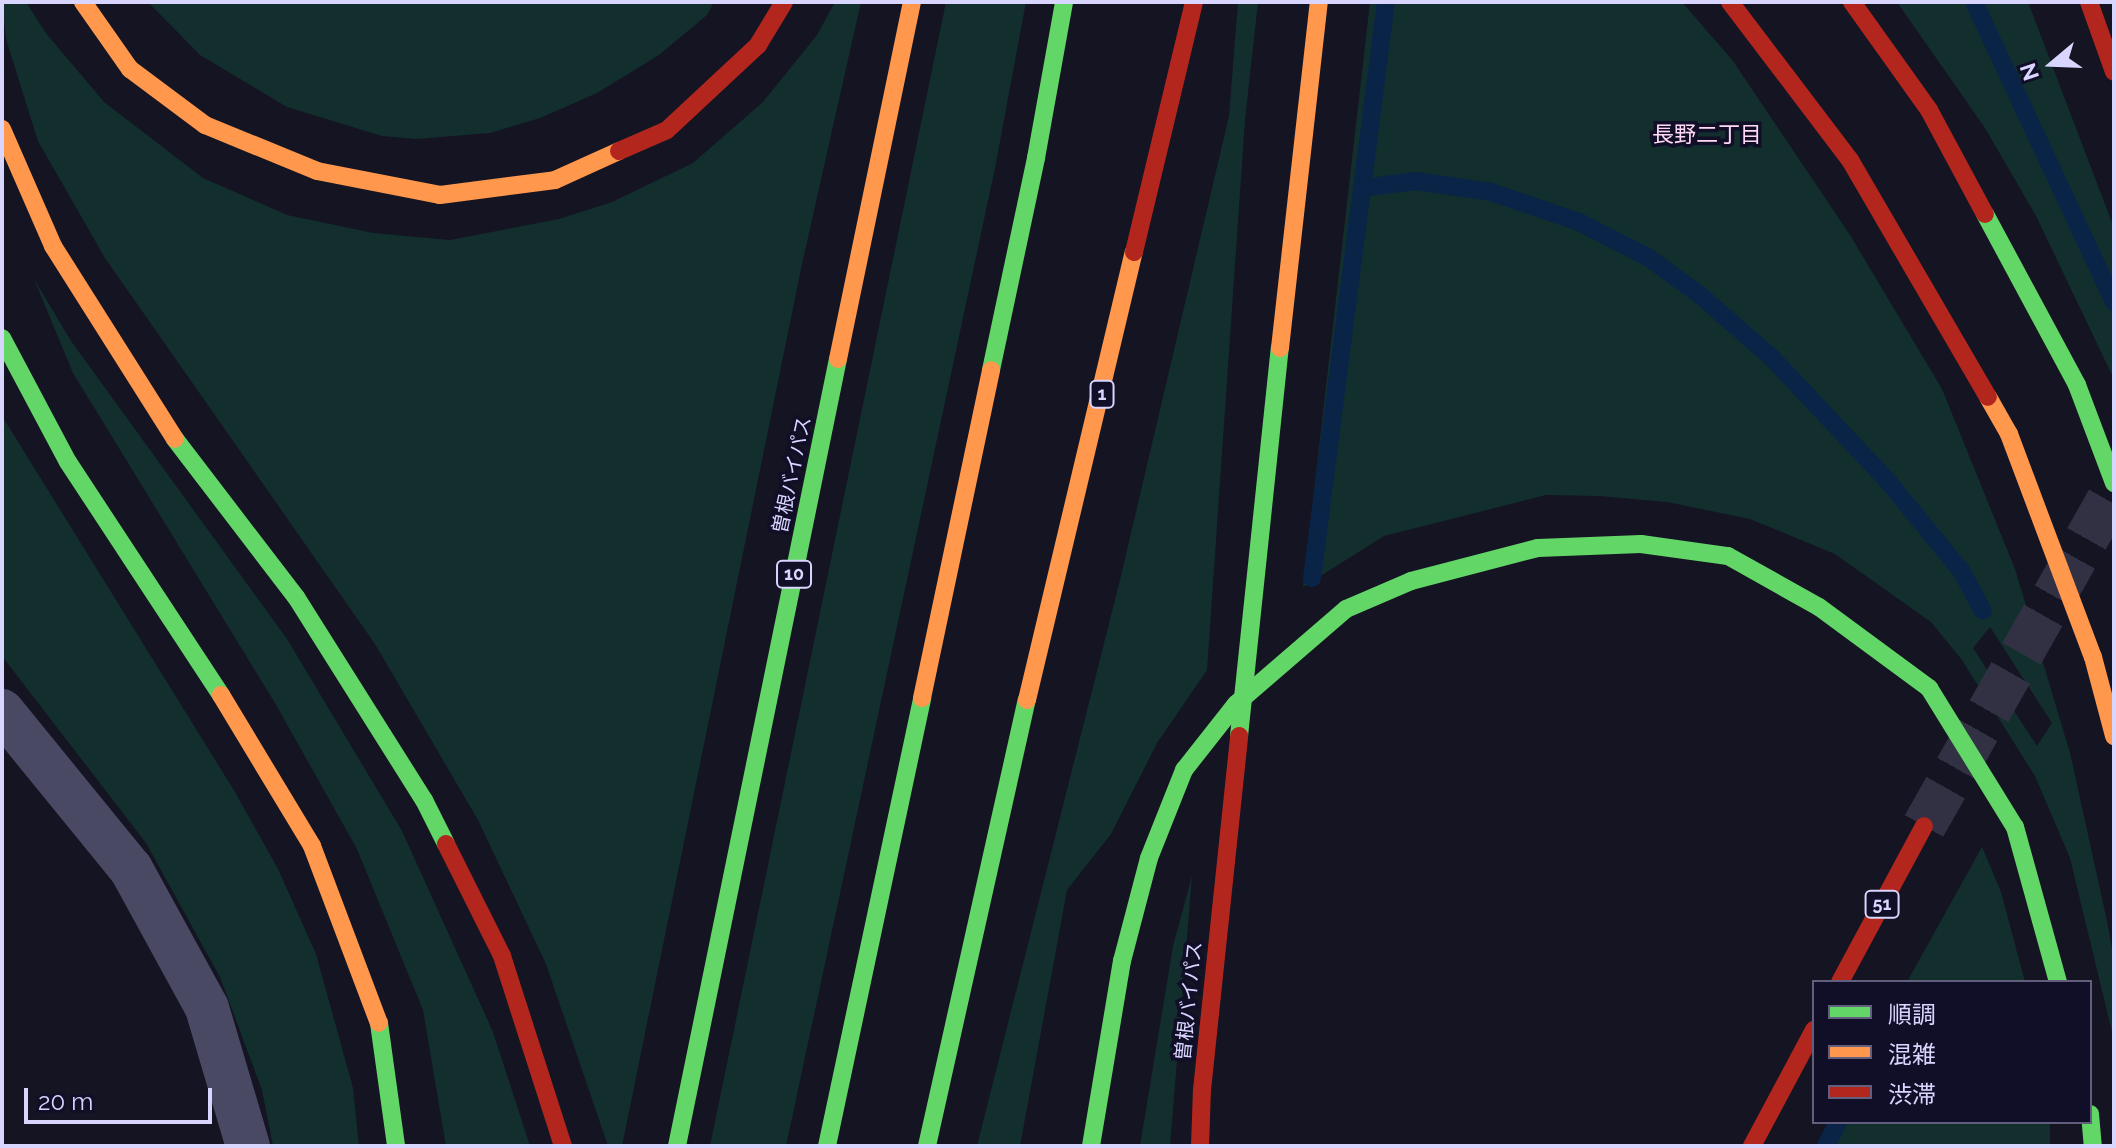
<!DOCTYPE html>
<meta charset="utf-8">
<style>
body{margin:0}
#map{position:relative;width:2116px;height:1148px;overflow:hidden;background:#151422;font-family:Raleway,"Noto Sans JP",sans-serif}
div>[style]{position:absolute}
.green>*{inset:0;background:#122f2e;transform-origin:0 0}
.stream>*{height:18px;margin:-9px;padding:0 9px;transform-origin:9px;border-radius:9px;background:#0a2448}
.primary-tunnel>*{height:44px;margin-top:-22px;transform-origin:0;background:repeating-linear-gradient(90deg,#323143 0 44px,transparent 0 66px)}
.street>*{height:44px;margin:-22px;padding:0 22px;transform-origin:22px;border-radius:22px;background:#494963}
.fast>*{height:18px;margin:-9px;padding:0 9px;transform-origin:9px;border-radius:9px;background:#63d668}
.slow>*{height:18px;margin:-9px;padding:0 9px;transform-origin:9px;border-radius:9px;background:#ff974d}
.jam>*{height:18px;margin:-9px;padding:0 9px;transform-origin:9px;border-radius:9px;background:#b3261e}
.fast-bridge>*{height:18px;margin:-9px;padding:0 9px;transform-origin:9px;border-radius:9px;background:#63d668}
span{translate:-50% -50%;white-space:nowrap;text-align:center;line-height:1.15;-webkit-text-stroke:7px #110e28;paint-order:stroke}
.shield-label span{padding:2px 6px;background:#110e28;border:2px solid;border-radius:6px;-webkit-text-stroke-width:0}
.shield-label{font-size:18px;color:#d8d6ff;font-weight:700}
.street-label{font-size:20px;color:#d8d6ff}
.neighbourhood-label{font-size:22px;color:#ffd8f3}
.frame{position:absolute;inset:0;border:4px solid #d8d6ff;pointer-events:none}
.legend{position:absolute;left:1812px;top:980px;width:280px;height:144px;box-sizing:border-box;background:#110e28;border:2px solid #615e7e;margin:0;padding:10px 14px;list-style:none;font-size:24px;color:#d8d6ff}
.legend li{display:flex;align-items:center;gap:16px;height:40px}
.legend b{width:40px;border:2px solid #615e7e}
.north{position:absolute;left:2012px;top:24px;width:80px;height:80px;-webkit-text-stroke:6px #110e28;paint-order:stroke;rotate:251deg;font-size:22px;font-weight:700;line-height:32px;text-align:center;color:#d8d6ff}
.north::after{content:'';display:block;margin:auto;width:28px;height:36px;background:#d8d6ff;clip-path:polygon(50% 0,100% 100%,50% 72%,0 100%)}
.scale{position:absolute;left:24px;top:1088px;width:188px;height:36px;box-sizing:border-box;border:4px solid #d8d6ff;border-top:0;padding-left:10px;font-size:24px;line-height:28px;white-space:nowrap;color:#d8d6ff;-webkit-text-stroke:6px #110e28;paint-order:stroke}
</style>
<div id="map">
<div class="green">
<i style="clip-path:polygon(2px 2px,26px 2px,45px 32px,104px 102px,203px 178px,287px 215px,373px 233px,450px 240px,559px 219px,612px 202px,693px 163px,763px 102px,817px 35px,835px 2px,861px 2px,802px 264px,622px 1146px,608px 1146px,546px 964px,478px 820px,375px 644px,105px 258px,38px 141px,6px 39px)"></i>
<i style="clip-path:polygon(148px 2px,714px 2px,707px 15px,659px 55px,597px 93px,540px 118px,490px 133px,416px 139px,382px 136px,287px 107px,200px 55px)"></i>
<i style="clip-path:polygon(946px 2px,1026px 2px,995px 168px,786px 1146px,710px 1146px)"></i>
<i style="clip-path:polygon(1238px 2px,1258px 2px,1245px 120px,1207px 670px,1157px 743px,1111px 834px,1067px 890px,1020px 1146px,977px 1146px,1120px 580px,1229px 116px)"></i>
<i style="clip-path:polygon(evenodd,1370px 2px,1682px 2px,1733px 61px,1850px 235px,1942px 389px,2015px 569px,2070px 753px,2107px 921px,2114px 960px,2114px 1040px,2070px 858px,2035px 776px,1962px 660px,1931px 622px,1835px 554px,1750px 519px,1667px 502px,1599px 496px,1546px 495px,1384px 536px,1303px 587px,1370px 2px,1990px 627px,2052px 723px,2037px 746px,1973px 648px,1990px 627px)"></i>
<i style="clip-path:polygon(1897px 2px,2028px 2px,2114px 228px,2114px 379px,2036px 216px,1985px 128px)"></i>
<i style="clip-path:polygon(34px 279px,71px 341px,287px 639px,402px 831px,493px 1032px,530px 1146px,446px 1146px,423px 1010px,357px 849px,275px 703px,73px 373px)"></i>
<i style="clip-path:polygon(2px 416px,235px 792px,278px 869px,316px 954px,353px 1088px,359px 1146px,273px 1146px,262px 1090px,220px 977px,146px 843px,2px 656px)"></i>
<i style="clip-path:polygon(1982px 847px,2001px 892px,2025px 982px,1907px 982px)"></i>
<i style="clip-path:polygon(1192px 876px,1170px 1146px,1140px 1146px,1173px 946px)"></i>
<i style="left:1829px;top:1122px;width:221px;height:27px"></i>
</div>
<div class="stream">
<i style="left:1974px;top:2px;width:331px;rotate:65deg"></i>
<i style="left:1362px;top:188px;width:54px;rotate:-7.4deg"></i>
<i style="left:1416px;top:181px;width:76px;rotate:8.3deg"></i>
<i style="left:1491px;top:192px;width:93px;rotate:18.8deg"></i>
<i style="left:1579px;top:222px;width:79px;rotate:27.2deg"></i>
<i style="left:1649px;top:258px;width:63px;rotate:36deg"></i>
<i style="left:1700px;top:295px;width:96px;rotate:41.2deg"></i>
<i style="left:1772px;top:358px;width:166px;rotate:46.7deg"></i>
<i style="left:1886px;top:479px;width:120px;rotate:50.7deg"></i>
<i style="left:1962px;top:572px;width:44px;rotate:61.7deg"></i>
<i style="left:1312px;top:578px;width:581px;rotate:-82.68deg"></i>
<i style="left:1826px;top:1146px;width:27px;rotate:-63deg"></i>
</div>
<div class="primary-tunnel">
<i style="left:1924px;top:826px;width:386px;rotate:-60.5deg"></i>
</div>
<div class="street">
<i style="left:2px;top:711px;width:204px;rotate:50.8deg"></i>
<i style="left:131px;top:869px;width:158px;rotate:61.3deg"></i>
<i style="left:207px;top:1008px;width:144px;rotate:73.5deg"></i>
</div>
<div class="fast">
<i style="left:1985px;top:214px;width:194px;rotate:61.7deg"></i>
<i style="left:2077px;top:385px;width:105px;rotate:69.3deg"></i>
<i style="left:2px;top:338px;width:140px;rotate:62deg"></i>
<i style="left:68px;top:462px;width:279px;rotate:56.7deg"></i>
<i style="left:991px;top:370px;width:217px;rotate:-78deg"></i>
<i style="left:1036px;top:158px;width:158px;rotate:-79.8deg"></i>
<i style="left:175px;top:439px;width:199px;rotate:52.6deg"></i>
<i style="left:296px;top:597px;width:240px;rotate:57.8deg"></i>
<i style="left:424px;top:800px;width:49px;rotate:63.4deg"></i>
<i style="left:1411px;top:581px;width:131px;rotate:-14.6deg"></i>
<i style="left:1538px;top:548px;width:103px;rotate:-2.2deg"></i>
<i style="left:1641px;top:544px;width:88px;rotate:7.9deg"></i>
<i style="left:1728px;top:556px;width:104px;rotate:29.3deg"></i>
<i style="left:1819px;top:607px;width:137px;rotate:36.4deg"></i>
<i style="left:1929px;top:688px;width:163px;rotate:58.3deg"></i>
<i style="left:2015px;top:827px;width:161px;rotate:74.5deg"></i>
<i style="left:1239px;top:736px;width:390px;rotate:-84deg"></i>
<i style="left:379px;top:1023px;width:124px;rotate:82.1deg"></i>
<i style="left:2090px;top:1114px;width:32px;rotate:85deg"></i>
<i style="left:677px;top:1146px;width:803px;rotate:-78.44deg"></i>
<i style="left:827px;top:1146px;width:458px;rotate:-78deg"></i>
<i style="left:927px;top:1146px;width:457px;rotate:-77.4deg"></i>
<i style="left:1091px;top:1146px;width:188px;rotate:-80.5deg"></i>
<i style="left:1122px;top:961px;width:106px;rotate:-75.3deg"></i>
</div>
<div class="slow">
<i style="left:83px;top:2px;width:82px;rotate:55deg"></i>
<i style="left:130px;top:69px;width:94px;rotate:36.7deg"></i>
<i style="left:205px;top:125px;width:121px;rotate:22.3deg"></i>
<i style="left:317px;top:171px;width:125px;rotate:11deg"></i>
<i style="left:440px;top:195px;width:116px;rotate:-7.4deg"></i>
<i style="left:555px;top:180px;width:70px;rotate:-24.4deg"></i>
<i style="left:2px;top:129px;width:128px;rotate:66.4deg"></i>
<i style="left:53px;top:246px;width:228px;rotate:57.7deg"></i>
<i style="left:1280px;top:348px;width:348px;rotate:-83.6deg"></i>
<i style="left:838px;top:359px;width:365px;rotate:-78.3deg"></i>
<i style="left:1988px;top:397px;width:43px;rotate:60.4deg"></i>
<i style="left:2009px;top:434px;width:238px;rotate:69.4deg"></i>
<i style="left:2093px;top:657px;width:82px;rotate:75.1deg"></i>
<i style="left:221px;top:695px;width:176px;rotate:58.9deg"></i>
<i style="left:312px;top:846px;width:189px;rotate:69.3deg"></i>
<i style="left:922px;top:698px;width:335px;rotate:-78.1deg"></i>
<i style="left:1027px;top:700px;width:461px;rotate:-76.6deg"></i>
</div>
<div class="jam">
<i style="left:1730px;top:2px;width:198px;rotate:52.8deg"></i>
<i style="left:1850px;top:160px;width:274px;rotate:59.8deg"></i>
<i style="left:1852px;top:2px;width:133px;rotate:54.5deg"></i>
<i style="left:1929px;top:110px;width:118px;rotate:61.7deg"></i>
<i style="left:2089px;top:2px;width:74px;rotate:70.3deg"></i>
<i style="left:619px;top:151px;width:52px;rotate:-23.6deg"></i>
<i style="left:667px;top:130px;width:125px;rotate:-43deg"></i>
<i style="left:758px;top:45px;width:50px;rotate:-58.8deg"></i>
<i style="left:1134px;top:252px;width:257px;rotate:-76.5deg"></i>
<i style="left:446px;top:844px;width:125px;rotate:63.4deg"></i>
<i style="left:502px;top:956px;width:200px;rotate:72.2deg"></i>
<i style="left:1840px;top:982px;width:177px;rotate:-61.7deg"></i>
<i style="left:1200px;top:1146px;width:56px;rotate:-88deg"></i>
<i style="left:1202px;top:1090px;width:356px;rotate:-84deg"></i>
<i style="left:1752px;top:1146px;width:132px;rotate:-61.9deg"></i>
</div>
<div class="fast-bridge">
<i style="left:1149px;top:858px;width:95px;rotate:-68.3deg"></i>
<i style="left:1184px;top:770px;width:84px;rotate:-51.8deg"></i>
<i style="left:1236px;top:704px;width:145px;rotate:-40.8deg"></i>
<i style="left:1346px;top:609px;width:71px;rotate:-23.3deg"></i>
</div>
<div class="shield-label">
<span style="left:1102px;top:394px">1</span>
<span style="left:794px;top:574px">10</span>
<span style="left:1882px;top:904px">51</span>
</div>
<div class="street-label">
<span style="left:792px;top:475px;rotate:-78deg">曽根バイパス</span>
<span style="left:1189px;top:1001px;rotate:-84deg">曽根バイパス</span>
</div>
<div class="neighbourhood-label">
<span style="left:1707px;top:135px">長野二丁目</span>
</div>
<div class="frame"></div>
<ul class="legend">
<li><b style="height:10px;background:#63d668"></b>順調</li>
<li><b style="height:10px;background:#ff974d"></b>混雑</li>
<li><b style="height:10px;background:#b3261e"></b>渋滞</li>
</ul>
<div class="north">N</div>
<div class="scale">20 m</div>
</div>
